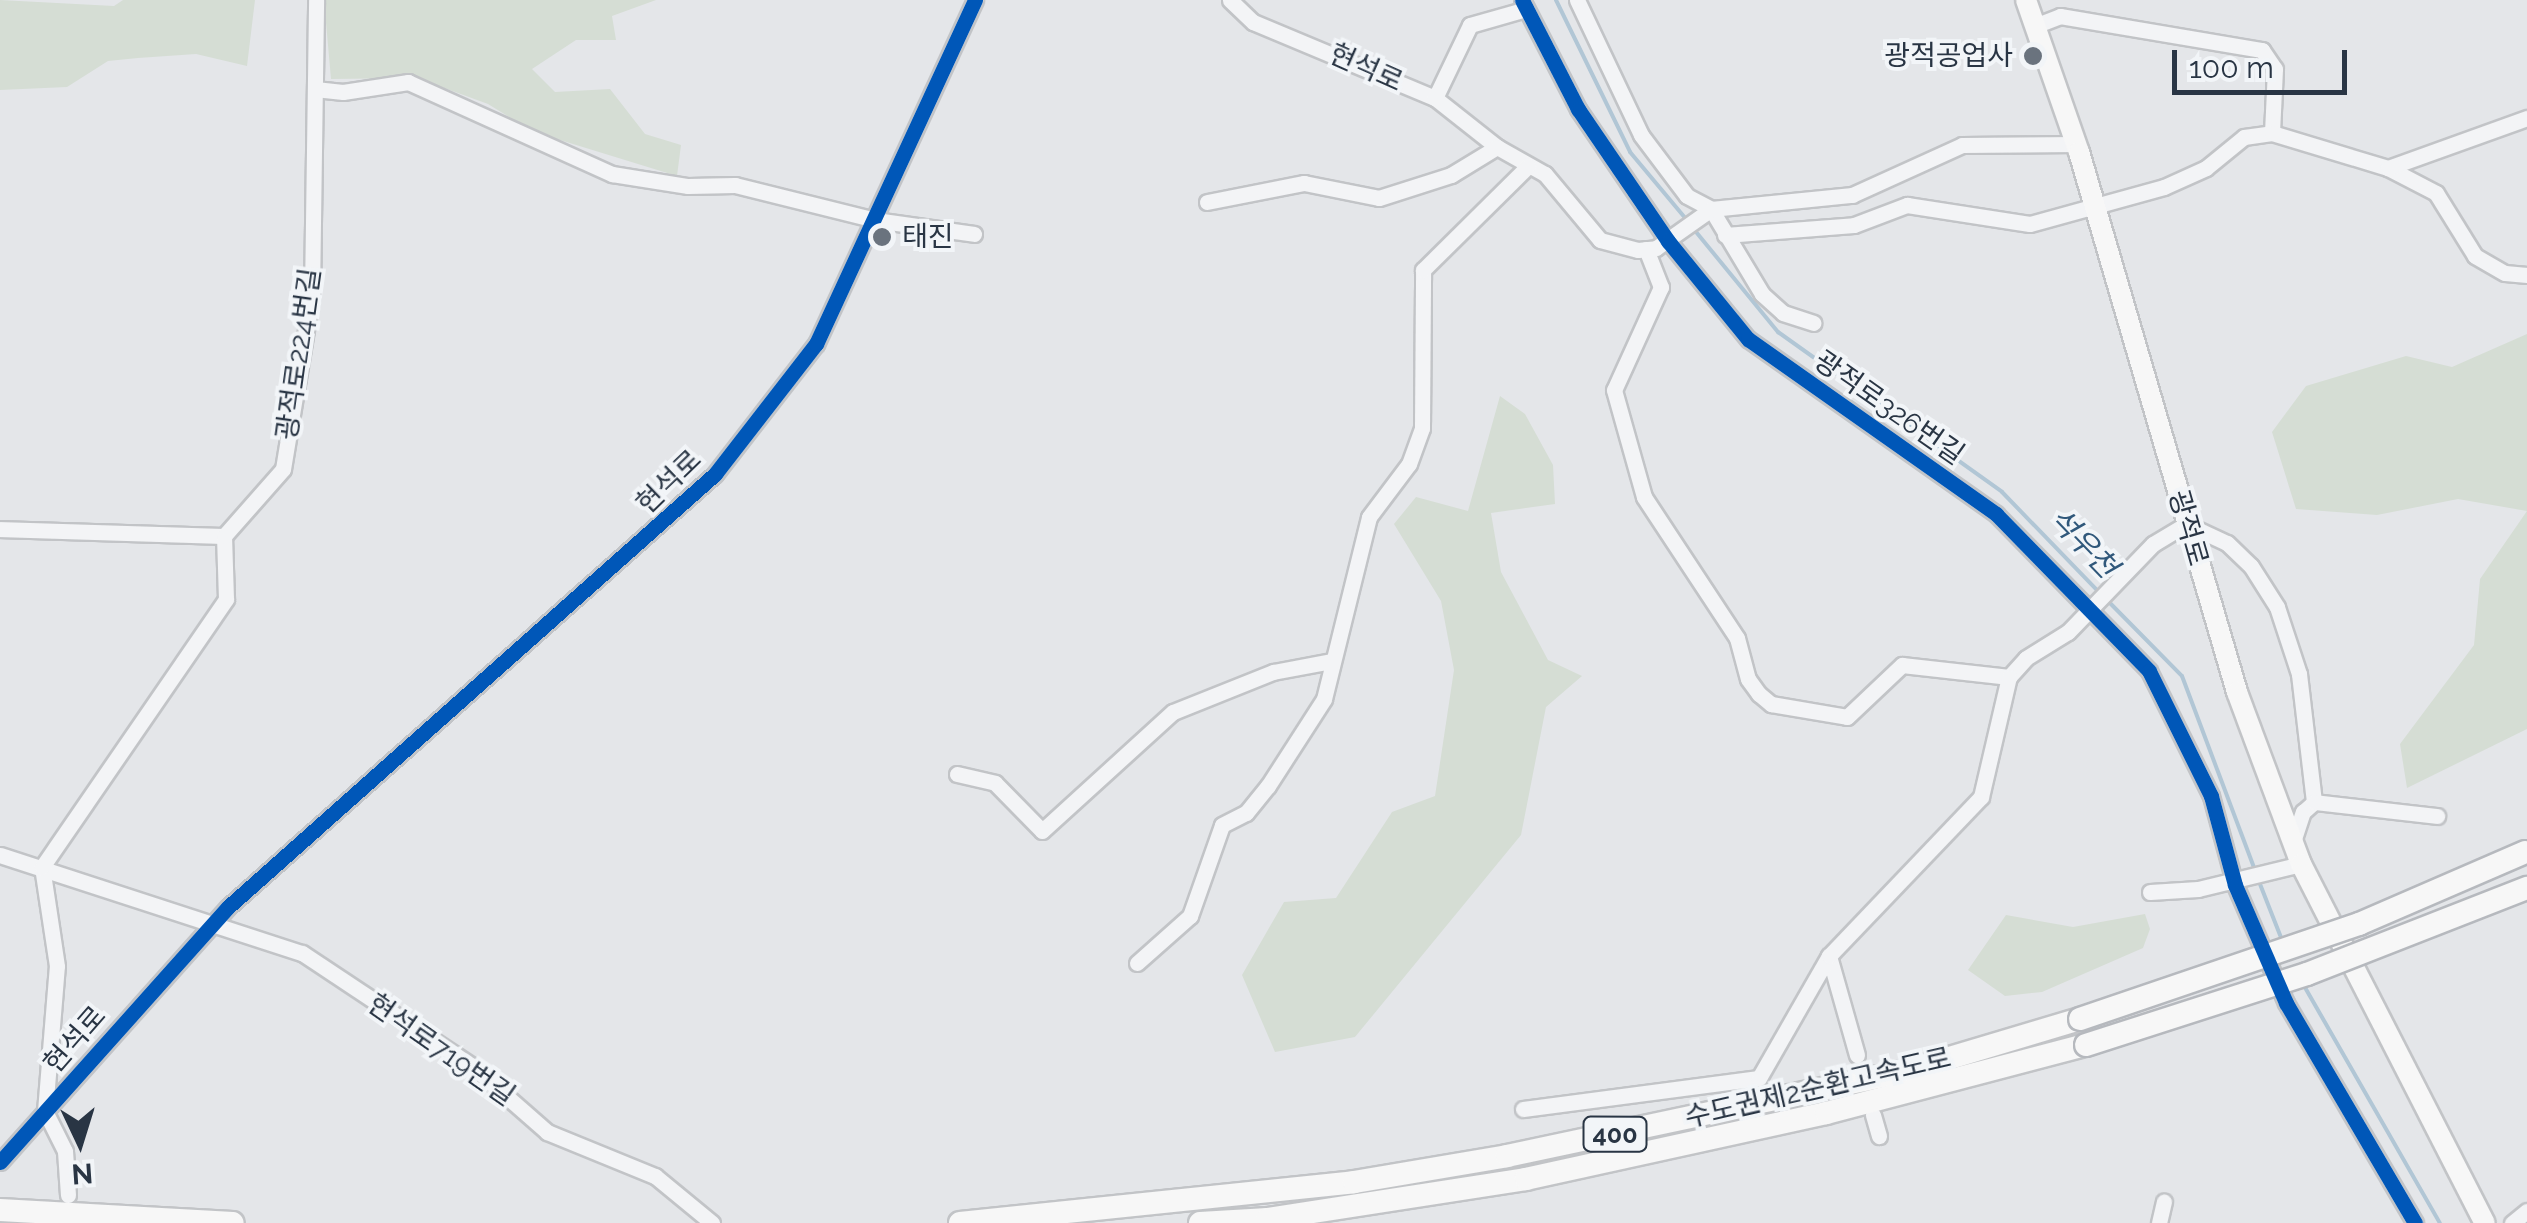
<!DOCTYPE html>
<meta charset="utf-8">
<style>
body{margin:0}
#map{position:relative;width:2527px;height:1223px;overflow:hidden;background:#e4e6e9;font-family:Raleway,"Noto Sans KR",sans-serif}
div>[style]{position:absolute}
.green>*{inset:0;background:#d5ddd4}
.stream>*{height:4px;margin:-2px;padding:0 2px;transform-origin:2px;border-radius:2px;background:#b1c6d5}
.roads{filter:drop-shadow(2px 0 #c2c4c7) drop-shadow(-2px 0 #c2c4c7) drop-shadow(0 2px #c2c4c7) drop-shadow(0 -2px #c2c4c7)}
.minor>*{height:15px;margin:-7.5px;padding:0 7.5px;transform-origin:7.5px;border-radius:7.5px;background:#f3f4f6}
.major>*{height:20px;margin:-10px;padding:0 10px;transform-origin:10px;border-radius:10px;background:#f7f7f7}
.highway>*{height:22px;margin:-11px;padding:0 11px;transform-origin:11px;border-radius:11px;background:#f7f7f7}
.bridges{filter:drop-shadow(2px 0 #b6b9be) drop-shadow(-2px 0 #b6b9be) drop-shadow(0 2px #b6b9be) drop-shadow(0 -2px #b6b9be)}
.highway-bridge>*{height:22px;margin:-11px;padding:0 11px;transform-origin:11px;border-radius:11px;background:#f7f7f7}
.cycleway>*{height:15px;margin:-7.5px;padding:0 7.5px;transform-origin:7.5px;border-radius:7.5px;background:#0057b8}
.dots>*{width:28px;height:28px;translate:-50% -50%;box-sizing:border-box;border:5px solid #f2f5f8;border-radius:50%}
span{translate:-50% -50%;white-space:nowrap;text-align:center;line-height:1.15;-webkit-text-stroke:8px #f2f5f8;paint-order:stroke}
.shield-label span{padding:2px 8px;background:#f2f5f8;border:2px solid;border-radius:8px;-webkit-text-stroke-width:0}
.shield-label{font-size:25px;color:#293544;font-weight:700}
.poi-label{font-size:28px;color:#293544}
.right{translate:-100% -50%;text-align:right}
.left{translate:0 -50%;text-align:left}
.street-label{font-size:28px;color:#293544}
.water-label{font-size:30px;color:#30587b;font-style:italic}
.north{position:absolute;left:30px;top:1093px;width:100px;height:100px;-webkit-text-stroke:8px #f2f5f8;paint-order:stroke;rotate:176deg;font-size:28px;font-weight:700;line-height:40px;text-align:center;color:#293544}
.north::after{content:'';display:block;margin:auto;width:35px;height:45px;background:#293544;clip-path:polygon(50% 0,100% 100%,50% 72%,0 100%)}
.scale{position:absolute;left:2172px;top:50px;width:175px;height:45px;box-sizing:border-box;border:5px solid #293544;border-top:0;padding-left:12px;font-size:30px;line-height:35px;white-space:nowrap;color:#293544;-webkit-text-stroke:8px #f2f5f8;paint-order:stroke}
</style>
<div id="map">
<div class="green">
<i style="clip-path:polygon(0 0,114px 6px,123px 0,255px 0,247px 66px,196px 54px,138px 58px,108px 61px,67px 87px,0 90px)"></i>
<i style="clip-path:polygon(324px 0,656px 0,612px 16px,616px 40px,576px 40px,532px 69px,555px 92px,610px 89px,645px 134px,681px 145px,677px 176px,534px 132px,488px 104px,417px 78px,331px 79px)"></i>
<i style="clip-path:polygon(2527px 334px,2527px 729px,2407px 788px,2400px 744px,2474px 645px,2480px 579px,2527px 511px,2458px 499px,2377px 515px,2296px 509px,2272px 432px,2306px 386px,2406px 356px,2452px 367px)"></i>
<i style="clip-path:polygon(1500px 396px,1525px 414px,1553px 465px,1555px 504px,1491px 513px,1501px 572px,1548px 660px,1582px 676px,1546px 707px,1521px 835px,1355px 1037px,1275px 1052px,1242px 975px,1284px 902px,1336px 898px,1392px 812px,1435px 796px,1454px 670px,1441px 601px,1394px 524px,1416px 497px,1468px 511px)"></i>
<i style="clip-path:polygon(2145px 914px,2150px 929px,2143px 948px,2042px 992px,2005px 996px,1968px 970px,2006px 915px,2073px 927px)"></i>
</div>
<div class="stream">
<i style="left:1556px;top:0;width:169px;rotate:64deg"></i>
<i style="left:1630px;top:152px;width:87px;rotate:50.1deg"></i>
<i style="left:1692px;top:227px;width:136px;rotate:50.7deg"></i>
<i style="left:1778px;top:332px;width:275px;rotate:35.5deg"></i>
<i style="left:2002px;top:492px;width:139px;rotate:45.9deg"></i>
<i style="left:2106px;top:599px;width:108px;rotate:45.4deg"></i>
<i style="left:2182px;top:676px;width:207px;rotate:69.4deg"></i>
<i style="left:2258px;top:879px;width:66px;rotate:68.5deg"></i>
<i style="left:2303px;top:984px;width:275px;rotate:60.2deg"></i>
</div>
<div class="roads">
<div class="minor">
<i style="left:1230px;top:0;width:32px;rotate:44deg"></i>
<i style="left:1253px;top:22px;width:197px;rotate:22.7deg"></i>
<i style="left:1435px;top:98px;width:79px;rotate:38.3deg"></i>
<i style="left:1522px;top:0;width:123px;rotate:62.8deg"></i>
<i style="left:1578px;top:109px;width:160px;rotate:55.7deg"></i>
<i style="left:1668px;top:241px;width:127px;rotate:50.8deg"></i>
<i style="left:1748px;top:339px;width:304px;rotate:35.2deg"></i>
<i style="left:1996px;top:514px;width:219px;rotate:45.7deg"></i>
<i style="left:2149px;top:671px;width:140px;rotate:63.6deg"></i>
<i style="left:2211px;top:796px;width:92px;rotate:74.9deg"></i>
<i style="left:2235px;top:885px;width:129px;rotate:66.6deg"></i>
<i style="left:2286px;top:1003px;width:255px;rotate:59.6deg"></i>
<i style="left:1577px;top:0;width:149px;rotate:64.6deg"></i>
<i style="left:1641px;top:135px;width:76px;rotate:53deg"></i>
<i style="left:1687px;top:196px;width:27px;rotate:28deg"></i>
<i style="left:1711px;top:209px;width:99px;rotate:59deg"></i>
<i style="left:1762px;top:294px;width:28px;rotate:42deg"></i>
<i style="left:1783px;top:313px;width:32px;rotate:18deg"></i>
<i style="left:2037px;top:25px;width:25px;rotate:-21deg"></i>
<i style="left:2060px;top:16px;width:205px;rotate:9.6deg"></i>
<i style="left:2262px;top:50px;width:23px;rotate:56deg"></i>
<i style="left:2275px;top:69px;width:64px;rotate:92.7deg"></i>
<i style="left:315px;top:89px;width:28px;rotate:6deg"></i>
<i style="left:343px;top:92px;width:66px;rotate:-8.7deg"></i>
<i style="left:408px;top:82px;width:224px;rotate:24.3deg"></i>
<i style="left:612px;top:174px;width:77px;rotate:9deg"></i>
<i style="left:688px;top:186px;width:47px;rotate:-1.2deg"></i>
<i style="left:735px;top:185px;width:144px;rotate:14deg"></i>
<i style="left:875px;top:220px;width:100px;rotate:8deg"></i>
<i style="left:1435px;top:98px;width:81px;rotate:-64.4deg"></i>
<i style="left:1470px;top:25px;width:58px;rotate:-15.9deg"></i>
<i style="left:2388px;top:168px;width:54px;rotate:27.5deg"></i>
<i style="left:2436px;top:193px;width:74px;rotate:58.2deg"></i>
<i style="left:2475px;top:256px;width:34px;rotate:30deg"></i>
<i style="left:2505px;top:273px;width:22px;rotate:5deg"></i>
<i style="left:1207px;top:202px;width:99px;rotate:-11.1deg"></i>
<i style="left:1304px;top:183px;width:76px;rotate:11.3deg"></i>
<i style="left:1379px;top:198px;width:76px;rotate:-17.7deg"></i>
<i style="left:1451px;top:175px;width:54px;rotate:-31.3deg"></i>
<i style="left:1497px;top:147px;width:55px;rotate:29.4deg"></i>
<i style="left:1545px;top:174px;width:86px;rotate:50.2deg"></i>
<i style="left:1600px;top:240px;width:39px;rotate:15deg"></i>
<i style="left:1638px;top:250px;width:18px;rotate:-6deg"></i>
<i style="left:1656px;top:248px;width:67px;rotate:-35.3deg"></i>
<i style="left:1711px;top:209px;width:142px;rotate:-5.7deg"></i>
<i style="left:1852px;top:195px;width:121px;rotate:-24.4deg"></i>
<i style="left:1962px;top:145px;width:115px;rotate:-0.5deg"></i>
<i style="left:1725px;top:235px;width:129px;rotate:-4.4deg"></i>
<i style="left:1854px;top:225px;width:57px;rotate:-20.7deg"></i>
<i style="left:1907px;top:205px;width:124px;rotate:8.8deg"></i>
<i style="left:2030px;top:224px;width:139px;rotate:-15.4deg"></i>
<i style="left:2164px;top:187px;width:46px;rotate:-24.3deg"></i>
<i style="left:2206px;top:168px;width:49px;rotate:-39.2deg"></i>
<i style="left:2244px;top:137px;width:28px;rotate:-8deg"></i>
<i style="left:2272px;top:133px;width:121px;rotate:16.8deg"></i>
<i style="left:2388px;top:168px;width:148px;rotate:-19.8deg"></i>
<i style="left:1646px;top:249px;width:41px;rotate:68.5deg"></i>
<i style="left:1661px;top:287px;width:113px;rotate:114.5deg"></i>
<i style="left:1614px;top:390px;width:111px;rotate:74.3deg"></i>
<i style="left:1644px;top:497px;width:169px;rotate:56.6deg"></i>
<i style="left:1737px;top:638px;width:42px;rotate:75deg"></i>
<i style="left:1748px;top:679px;width:19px;rotate:54deg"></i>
<i style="left:1759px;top:694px;width:16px;rotate:40deg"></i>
<i style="left:1771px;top:704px;width:77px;rotate:9.7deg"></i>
<i style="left:1847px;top:717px;width:76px;rotate:-43.4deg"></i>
<i style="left:1902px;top:665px;width:108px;rotate:6.4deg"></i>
<i style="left:2009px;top:677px;width:25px;rotate:-48deg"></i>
<i style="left:2026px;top:658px;width:49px;rotate:-31.8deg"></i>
<i style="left:2068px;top:632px;width:122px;rotate:-46deg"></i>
<i style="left:2153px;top:544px;width:39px;rotate:-31deg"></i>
<i style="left:2186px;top:524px;width:45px;rotate:24.9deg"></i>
<i style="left:2227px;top:543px;width:33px;rotate:44deg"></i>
<i style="left:2251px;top:566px;width:49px;rotate:57.6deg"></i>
<i style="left:2277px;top:607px;width:71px;rotate:71.8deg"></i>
<i style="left:2299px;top:674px;width:129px;rotate:83.3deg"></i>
<i style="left:0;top:529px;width:224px;rotate:1.8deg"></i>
<i style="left:957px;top:774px;width:39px;rotate:13deg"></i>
<i style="left:995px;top:783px;width:67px;rotate:45.6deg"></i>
<i style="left:1042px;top:831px;width:177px;rotate:-42.3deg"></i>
<i style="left:1173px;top:712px;width:108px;rotate:-21.8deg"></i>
<i style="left:1273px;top:672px;width:59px;rotate:-10.7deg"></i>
<i style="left:2293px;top:842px;width:32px;rotate:-72deg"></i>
<i style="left:2303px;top:812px;width:15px;rotate:-42deg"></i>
<i style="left:2314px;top:802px;width:124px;rotate:6.5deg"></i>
<i style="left:0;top:855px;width:318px;rotate:18deg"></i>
<i style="left:302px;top:953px;width:204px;rotate:33.6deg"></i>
<i style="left:472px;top:1066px;width:100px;rotate:41.3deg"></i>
<i style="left:547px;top:1132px;width:117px;rotate:22.2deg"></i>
<i style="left:655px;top:1176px;width:74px;rotate:39.5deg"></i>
<i style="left:2150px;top:892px;width:48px;rotate:-3.6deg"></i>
<i style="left:2198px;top:889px;width:106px;rotate:-13.6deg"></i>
<i style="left:1829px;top:956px;width:103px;rotate:74.2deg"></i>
<i style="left:1137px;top:963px;width:71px;rotate:-41.6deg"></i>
<i style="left:1190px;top:916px;width:96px;rotate:-70.6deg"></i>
<i style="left:1222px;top:825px;width:27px;rotate:-27deg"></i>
<i style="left:1246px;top:813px;width:35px;rotate:-51deg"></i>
<i style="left:1268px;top:786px;width:103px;rotate:-57.2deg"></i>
<i style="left:1324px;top:699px;width:187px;rotate:-76.1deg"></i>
<i style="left:1369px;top:517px;width:66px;rotate:-53deg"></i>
<i style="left:1409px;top:464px;width:38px;rotate:-70deg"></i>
<i style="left:1422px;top:428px;width:158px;rotate:-89.6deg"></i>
<i style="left:1423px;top:270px;width:148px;rotate:-44.7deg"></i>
<i style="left:1523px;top:1109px;width:238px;rotate:-7.5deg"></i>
<i style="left:1759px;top:1078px;width:141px;rotate:-60.2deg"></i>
<i style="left:1829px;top:956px;width:220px;rotate:-46.3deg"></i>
<i style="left:1981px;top:797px;width:123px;rotate:-76.9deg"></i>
<i style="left:1873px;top:1115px;width:22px;rotate:74deg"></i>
<i style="left:0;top:1162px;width:342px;rotate:-48.2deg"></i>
<i style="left:228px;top:907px;width:652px;rotate:-41.64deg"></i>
<i style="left:715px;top:474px;width:165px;rotate:-52.2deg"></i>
<i style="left:816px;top:344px;width:379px;rotate:-65.2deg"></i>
<i style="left:68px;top:1195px;width:44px;rotate:-93.9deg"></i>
<i style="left:65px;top:1151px;width:45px;rotate:-116.6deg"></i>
<i style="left:45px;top:1111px;width:145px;rotate:-85.3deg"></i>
<i style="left:57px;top:966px;width:100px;rotate:-98.6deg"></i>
<i style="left:42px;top:867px;width:325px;rotate:-55.5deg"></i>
<i style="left:226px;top:599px;width:63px;rotate:-91.8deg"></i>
<i style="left:224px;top:536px;width:89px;rotate:-48.6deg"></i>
<i style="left:283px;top:469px;width:177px;rotate:-80.6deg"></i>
<i style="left:312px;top:294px;width:294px;rotate:-89.2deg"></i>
<i style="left:2159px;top:1223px;width:22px;rotate:-77deg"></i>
<i style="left:2512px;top:1223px;width:19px;rotate:-39deg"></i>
</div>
<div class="major">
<i style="left:2026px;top:0;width:161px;rotate:70.8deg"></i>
<i style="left:2079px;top:152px;width:563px;rotate:73.69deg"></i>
<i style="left:2237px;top:692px;width:184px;rotate:69.6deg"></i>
<i style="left:2301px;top:864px;width:403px;rotate:62.9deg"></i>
</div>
<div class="highway">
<i style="left:0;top:1210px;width:233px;rotate:3.2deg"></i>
<i style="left:960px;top:1223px;width:396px;rotate:-5.9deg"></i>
<i style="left:1354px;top:1182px;width:155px;rotate:-9.6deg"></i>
<i style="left:1507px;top:1156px;width:405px;rotate:-12deg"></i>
<i style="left:1903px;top:1072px;width:185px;rotate:-16.7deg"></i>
<i style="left:1200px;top:1223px;width:68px;rotate:-3.4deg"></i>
<i style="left:1268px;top:1219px;width:261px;rotate:-8.8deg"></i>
<i style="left:1526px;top:1179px;width:307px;rotate:-12.4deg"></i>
<i style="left:1826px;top:1113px;width:269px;rotate:-14.7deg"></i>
</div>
</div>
<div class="bridges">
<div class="highway-bridge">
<i style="left:2080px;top:1019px;width:295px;rotate:-18.8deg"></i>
<i style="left:2359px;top:924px;width:181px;rotate:-23.4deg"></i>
<i style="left:2086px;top:1045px;width:232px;rotate:-17.8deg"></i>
<i style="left:2307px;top:974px;width:236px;rotate:-21.4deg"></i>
</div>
</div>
<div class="cycleway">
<i style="left:1522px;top:0;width:123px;rotate:62.8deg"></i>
<i style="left:1578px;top:109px;width:160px;rotate:55.7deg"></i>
<i style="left:1668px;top:241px;width:127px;rotate:50.8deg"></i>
<i style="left:1748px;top:339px;width:304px;rotate:35.2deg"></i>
<i style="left:1996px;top:514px;width:219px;rotate:45.7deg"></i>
<i style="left:2149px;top:671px;width:140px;rotate:63.6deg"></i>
<i style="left:2211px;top:796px;width:92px;rotate:74.9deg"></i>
<i style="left:2235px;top:885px;width:129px;rotate:66.6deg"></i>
<i style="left:2286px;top:1003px;width:255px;rotate:59.6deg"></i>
<i style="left:0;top:1162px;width:342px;rotate:-48.2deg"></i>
<i style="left:228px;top:907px;width:652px;rotate:-41.64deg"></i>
<i style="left:715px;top:474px;width:165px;rotate:-52.2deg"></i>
<i style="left:816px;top:344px;width:379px;rotate:-65.2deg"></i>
</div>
<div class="dots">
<i style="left:2033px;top:56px;background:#6a737e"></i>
<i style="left:882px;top:237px;background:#6a737e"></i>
</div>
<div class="shield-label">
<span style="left:1615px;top:1134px">400</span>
</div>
<div class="poi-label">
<span class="right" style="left:2013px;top:56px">광적공업사</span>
<span class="left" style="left:902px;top:237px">태진</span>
</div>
<div class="street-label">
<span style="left:1366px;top:68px;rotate:24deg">현석로</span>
<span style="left:299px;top:354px;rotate:-82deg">광적로224번길</span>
<span style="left:1889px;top:408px;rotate:35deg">광적로326번길</span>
<span style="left:669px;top:482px;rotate:-44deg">현석로</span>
<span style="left:2188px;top:528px;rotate:74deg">광적로</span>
<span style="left:75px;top:1040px;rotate:-49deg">현석로</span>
<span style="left:441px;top:1050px;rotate:35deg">현석로719번길</span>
<span style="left:1818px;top:1088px;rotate:-13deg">수도권제2순환고속도로</span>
</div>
<div class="water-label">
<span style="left:2083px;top:543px;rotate:46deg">석우천</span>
</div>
<div class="north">N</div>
<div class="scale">100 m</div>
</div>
